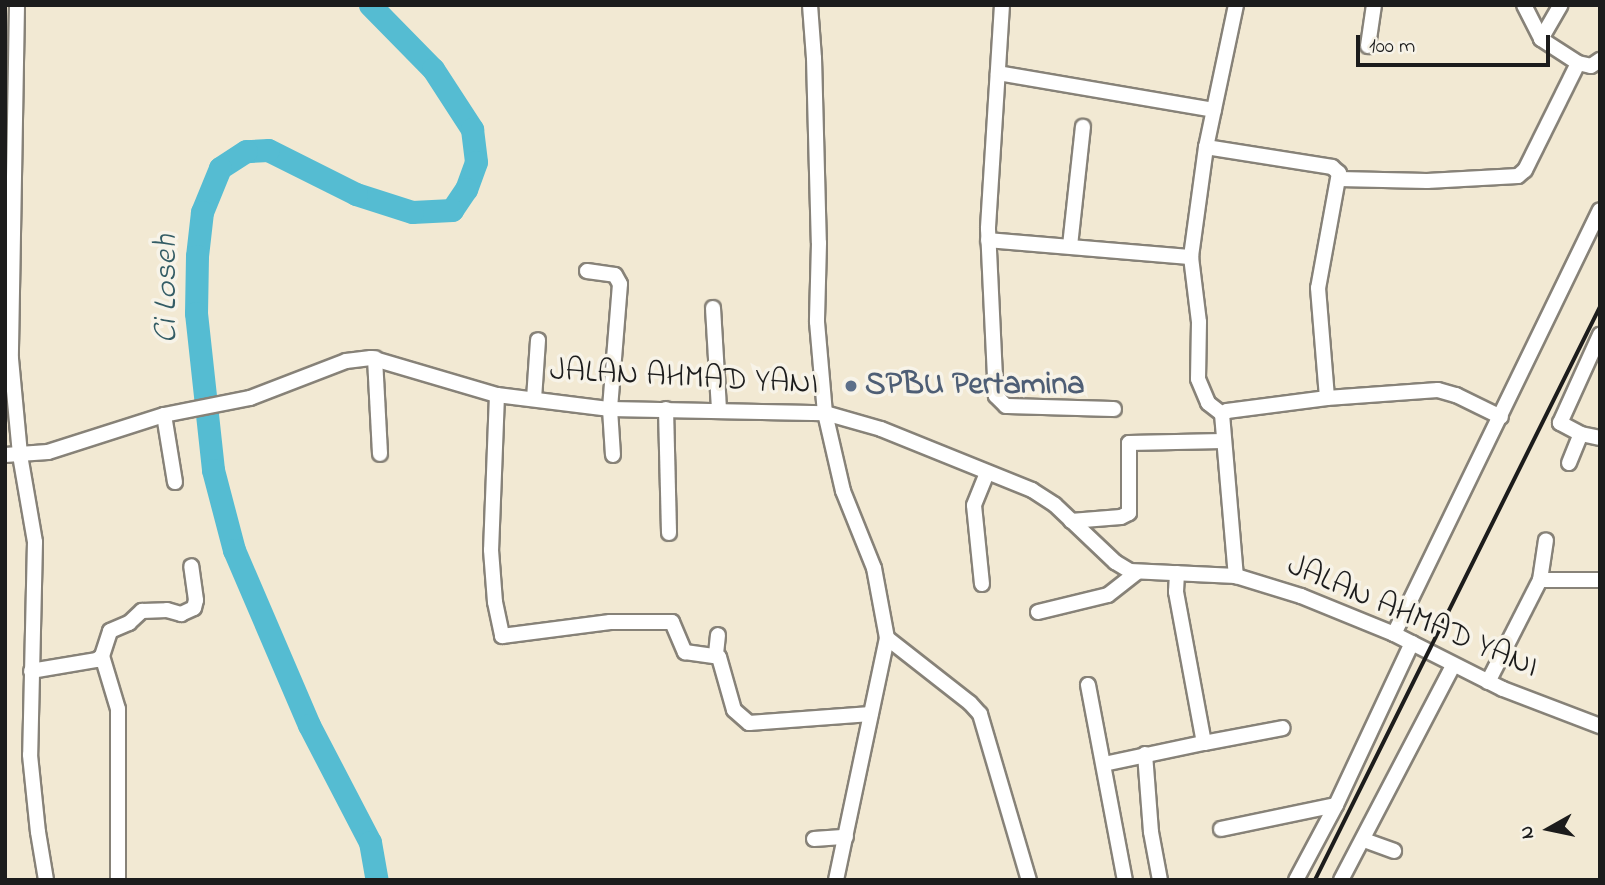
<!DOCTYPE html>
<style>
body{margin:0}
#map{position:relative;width:1605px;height:885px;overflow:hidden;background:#f2e9d3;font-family:"Indie Flower",sans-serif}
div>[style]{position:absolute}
.river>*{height:23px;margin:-11.5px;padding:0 11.5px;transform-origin:11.5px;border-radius:11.5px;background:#55bcd2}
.roads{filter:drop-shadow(2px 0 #878278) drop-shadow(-2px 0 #878278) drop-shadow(0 2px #878278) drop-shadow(0 -2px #878278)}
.minor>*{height:14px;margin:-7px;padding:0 7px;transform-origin:7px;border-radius:7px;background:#fff}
.rail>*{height:3.5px;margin:-1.75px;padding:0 1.75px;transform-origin:1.75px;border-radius:1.75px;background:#1c1c1c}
.dots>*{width:19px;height:19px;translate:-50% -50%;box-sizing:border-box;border:4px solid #f7f3e8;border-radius:50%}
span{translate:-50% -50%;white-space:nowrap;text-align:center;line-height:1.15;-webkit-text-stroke:7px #f7f3e8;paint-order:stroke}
.street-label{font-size:32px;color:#1c1c1c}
.service-label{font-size:32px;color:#4e5e75;font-weight:700}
.left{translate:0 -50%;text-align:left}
.water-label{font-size:33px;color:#335c65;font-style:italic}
.frame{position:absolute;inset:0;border:7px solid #1c1c1c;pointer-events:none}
.north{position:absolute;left:1514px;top:794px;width:70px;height:70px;-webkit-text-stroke:5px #f7f3e8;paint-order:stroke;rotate:261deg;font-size:19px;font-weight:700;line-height:28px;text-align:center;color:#1c1c1c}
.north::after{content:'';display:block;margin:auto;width:24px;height:32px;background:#1c1c1c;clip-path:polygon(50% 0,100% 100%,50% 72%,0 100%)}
.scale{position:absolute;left:1356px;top:35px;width:194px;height:32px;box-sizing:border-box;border:4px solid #1c1c1c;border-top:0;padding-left:9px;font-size:21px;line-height:24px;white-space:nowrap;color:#1c1c1c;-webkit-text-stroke:5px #f7f3e8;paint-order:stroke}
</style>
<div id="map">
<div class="river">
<i style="left:370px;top:5px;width:90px;rotate:45.5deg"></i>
<i style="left:433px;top:69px;width:72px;rotate:57deg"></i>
<i style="left:472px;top:129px;width:33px;rotate:83deg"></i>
<i style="left:476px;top:162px;width:29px;rotate:110deg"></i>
<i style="left:466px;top:189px;width:25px;rotate:124deg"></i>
<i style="left:452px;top:210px;width:40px;rotate:177.1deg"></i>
<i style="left:412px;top:212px;width:59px;rotate:-162.2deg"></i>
<i style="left:356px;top:194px;width:98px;rotate:-153.4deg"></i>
<i style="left:268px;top:150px;width:22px;rotate:177deg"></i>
<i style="left:246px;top:151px;width:31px;rotate:147deg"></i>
<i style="left:220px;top:168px;width:48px;rotate:112.2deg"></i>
<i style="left:202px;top:212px;width:44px;rotate:96.5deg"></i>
<i style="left:197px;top:256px;width:57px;rotate:91deg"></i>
<i style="left:196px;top:313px;width:158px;rotate:83.8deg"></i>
<i style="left:213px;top:470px;width:83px;rotate:75.3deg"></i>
<i style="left:234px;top:550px;width:190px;rotate:66.8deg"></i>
<i style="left:309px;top:725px;width:132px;rotate:62.5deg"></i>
<i style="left:370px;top:842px;width:39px;rotate:80deg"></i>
</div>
<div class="roads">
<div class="minor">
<i style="left:17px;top:5px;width:354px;rotate:91deg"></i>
<i style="left:11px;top:359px;width:96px;rotate:84.6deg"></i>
<i style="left:20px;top:455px;width:88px;rotate:80.2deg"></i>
<i style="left:35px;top:542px;width:213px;rotate:91.3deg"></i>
<i style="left:30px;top:755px;width:77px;rotate:84.1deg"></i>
<i style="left:38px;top:832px;width:49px;rotate:80.5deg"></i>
<i style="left:810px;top:5px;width:53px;rotate:85.7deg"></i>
<i style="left:814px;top:58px;width:185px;rotate:88.5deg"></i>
<i style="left:819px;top:243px;width:79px;rotate:91.5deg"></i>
<i style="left:817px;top:322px;width:91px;rotate:85deg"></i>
<i style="left:825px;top:413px;width:80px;rotate:77deg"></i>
<i style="left:843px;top:491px;width:83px;rotate:68.1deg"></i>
<i style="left:874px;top:568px;width:71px;rotate:79.5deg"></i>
<i style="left:887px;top:638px;width:247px;rotate:101.9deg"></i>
<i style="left:1002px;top:5px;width:224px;rotate:93.6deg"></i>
<i style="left:988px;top:229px;width:167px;rotate:87.3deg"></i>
<i style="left:996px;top:396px;width:14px;rotate:45deg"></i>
<i style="left:1006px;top:406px;width:108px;rotate:1.6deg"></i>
<i style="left:1236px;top:5px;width:145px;rotate:101.9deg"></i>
<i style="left:1206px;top:147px;width:111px;rotate:97.8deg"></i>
<i style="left:1191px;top:257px;width:65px;rotate:83deg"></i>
<i style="left:1199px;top:322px;width:57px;rotate:91deg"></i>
<i style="left:1198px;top:379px;width:26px;rotate:67deg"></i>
<i style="left:1208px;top:403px;width:18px;rotate:38deg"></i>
<i style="left:1222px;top:414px;width:163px;rotate:85.1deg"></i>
<i style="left:1524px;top:5px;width:38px;rotate:63deg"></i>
<i style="left:1541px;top:39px;width:44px;rotate:33deg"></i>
<i style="left:1578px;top:63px;width:13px;rotate:13deg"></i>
<i style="left:1591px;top:66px;width:11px;rotate:-34deg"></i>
<i style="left:1541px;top:39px;width:39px;rotate:-60deg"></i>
<i style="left:1368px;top:46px;width:41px;rotate:-81.7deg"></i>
<i style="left:998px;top:73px;width:219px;rotate:9.7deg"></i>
<i style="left:1206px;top:147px;width:128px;rotate:9deg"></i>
<i style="left:1332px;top:167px;width:9px;rotate:41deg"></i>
<i style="left:1339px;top:173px;width:117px;rotate:100.3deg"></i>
<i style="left:1318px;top:288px;width:110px;rotate:85.3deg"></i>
<i style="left:1339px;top:179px;width:88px;rotate:1.3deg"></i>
<i style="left:1427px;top:181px;width:91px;rotate:-3.1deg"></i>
<i style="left:1518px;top:176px;width:9px;rotate:-41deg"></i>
<i style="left:1525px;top:170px;width:119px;rotate:-63.6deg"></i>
<i style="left:988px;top:240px;width:204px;rotate:4.8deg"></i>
<i style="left:1070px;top:246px;width:120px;rotate:-83.8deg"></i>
<i style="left:587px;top:271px;width:28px;rotate:8deg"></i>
<i style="left:615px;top:275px;width:10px;rotate:61deg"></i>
<i style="left:620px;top:284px;width:125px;rotate:94.6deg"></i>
<i style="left:610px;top:409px;width:46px;rotate:86.3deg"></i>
<i style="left:713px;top:308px;width:101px;rotate:86.6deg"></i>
<i style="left:375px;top:358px;width:96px;rotate:87deg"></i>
<i style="left:497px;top:395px;width:155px;rotate:92.2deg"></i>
<i style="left:491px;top:550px;width:52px;rotate:85.6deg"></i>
<i style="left:495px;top:602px;width:35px;rotate:78deg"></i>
<i style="left:502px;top:636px;width:109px;rotate:-7.4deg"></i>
<i style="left:610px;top:622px;width:62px"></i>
<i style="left:672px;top:622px;width:33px;rotate:67deg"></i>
<i style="left:685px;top:652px;width:34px;rotate:8deg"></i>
<i style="left:719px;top:657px;width:55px;rotate:74.2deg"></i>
<i style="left:734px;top:710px;width:20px;rotate:41deg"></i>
<i style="left:749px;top:723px;width:122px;rotate:-4.2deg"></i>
<i style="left:534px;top:399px;width:59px;rotate:-86.1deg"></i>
<i style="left:666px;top:409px;width:124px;rotate:88.6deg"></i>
<i style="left:1222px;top:414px;width:6px;rotate:-31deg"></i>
<i style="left:1227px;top:411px;width:101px;rotate:-7.4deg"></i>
<i style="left:1327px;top:398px;width:111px;rotate:-4.1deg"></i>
<i style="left:1438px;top:390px;width:19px;rotate:16deg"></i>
<i style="left:1456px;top:395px;width:50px;rotate:26.1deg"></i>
<i style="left:164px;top:415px;width:68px;rotate:80.7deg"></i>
<i style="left:1581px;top:434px;width:24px;rotate:-152deg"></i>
<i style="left:1560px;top:423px;width:97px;rotate:-65.6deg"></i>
<i style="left:5px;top:455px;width:43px;rotate:-4deg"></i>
<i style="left:48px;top:452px;width:122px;rotate:-17.7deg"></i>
<i style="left:164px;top:415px;width:88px;rotate:-11.2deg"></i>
<i style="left:250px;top:398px;width:103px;rotate:-21.1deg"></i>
<i style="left:346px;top:361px;width:25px;rotate:-7deg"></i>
<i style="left:371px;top:358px;width:131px;rotate:16.4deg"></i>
<i style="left:497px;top:395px;width:114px;rotate:7.1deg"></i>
<i style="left:610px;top:409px;width:215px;rotate:1.1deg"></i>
<i style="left:825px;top:413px;width:58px;rotate:15.9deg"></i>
<i style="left:881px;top:429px;width:163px;rotate:22deg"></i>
<i style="left:1032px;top:490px;width:27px;rotate:33deg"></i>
<i style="left:1055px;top:505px;width:83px;rotate:43.5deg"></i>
<i style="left:1115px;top:562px;width:17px;rotate:31deg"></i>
<i style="left:1130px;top:571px;width:106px;rotate:2.7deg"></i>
<i style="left:1236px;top:576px;width:68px;rotate:17.1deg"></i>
<i style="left:1301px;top:596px;width:100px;rotate:22.2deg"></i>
<i style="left:1394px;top:634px;width:122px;rotate:26.8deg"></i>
<i style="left:1503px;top:689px;width:104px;rotate:20.9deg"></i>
<i style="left:1569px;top:463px;width:31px;rotate:-68deg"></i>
<i style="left:1581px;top:434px;width:19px;rotate:12deg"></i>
<i style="left:1071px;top:521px;width:50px;rotate:-4.6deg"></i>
<i style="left:1121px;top:517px;width:9px;rotate:-27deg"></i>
<i style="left:1129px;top:513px;width:70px;rotate:-90deg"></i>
<i style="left:1129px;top:443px;width:94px;rotate:-1.2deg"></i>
<i style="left:1540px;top:580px;width:60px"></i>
<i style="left:982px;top:584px;width:79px;rotate:-95.8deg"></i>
<i style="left:974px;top:505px;width:35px;rotate:-68deg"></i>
<i style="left:1038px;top:612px;width:72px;rotate:-13.7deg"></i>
<i style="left:1108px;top:595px;width:36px;rotate:-38deg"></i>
<i style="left:1394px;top:634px;width:471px;rotate:-64.1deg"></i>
<i style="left:887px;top:638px;width:105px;rotate:38.1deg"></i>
<i style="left:970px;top:703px;width:15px;rotate:48deg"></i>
<i style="left:980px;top:714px;width:173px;rotate:73.6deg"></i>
<i style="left:716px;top:654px;width:19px;rotate:-84deg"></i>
<i style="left:31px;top:671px;width:67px;rotate:-9.5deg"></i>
<i style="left:97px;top:660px;width:6px;rotate:-39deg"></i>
<i style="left:1488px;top:682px;width:114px;rotate:-63deg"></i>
<i style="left:1540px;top:580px;width:40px;rotate:-81.5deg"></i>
<i style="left:1088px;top:685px;width:198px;rotate:79.3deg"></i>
<i style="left:1204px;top:743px;width:80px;rotate:-10.8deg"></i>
<i style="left:1145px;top:754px;width:78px;rotate:85.6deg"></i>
<i style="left:1151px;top:832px;width:49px;rotate:79.4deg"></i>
<i style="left:1104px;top:764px;width:102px;rotate:-11.9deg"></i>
<i style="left:1204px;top:743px;width:154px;rotate:-100.5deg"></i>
<i style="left:1176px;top:592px;width:19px;rotate:-87deg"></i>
<i style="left:1221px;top:829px;width:117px;rotate:-11.8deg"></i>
<i style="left:1336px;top:805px;width:179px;rotate:-64.9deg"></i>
<i style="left:814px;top:839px;width:32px;rotate:-4deg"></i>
<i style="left:1364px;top:840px;width:32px;rotate:20deg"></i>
<i style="left:118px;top:880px;width:171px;rotate:-90deg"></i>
<i style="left:118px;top:709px;width:55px;rotate:-106.8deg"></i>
<i style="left:102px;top:656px;width:26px;rotate:-72deg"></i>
<i style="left:110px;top:631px;width:21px;rotate:-23deg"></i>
<i style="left:129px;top:623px;width:18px;rotate:-43deg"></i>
<i style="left:142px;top:611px;width:25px;rotate:-2deg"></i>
<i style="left:167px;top:610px;width:15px;rotate:16deg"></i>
<i style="left:181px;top:614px;width:14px;rotate:-25deg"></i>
<i style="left:194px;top:608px;width:8px;rotate:-76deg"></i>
<i style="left:196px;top:600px;width:34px;rotate:-98deg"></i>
<i style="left:1296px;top:880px;width:85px;rotate:-61.9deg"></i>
<i style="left:1341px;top:880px;width:242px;rotate:-62.4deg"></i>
</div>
</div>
<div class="rail">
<i style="left:1315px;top:880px;width:640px;rotate:-63.56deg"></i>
</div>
<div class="dots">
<i style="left:851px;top:386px;background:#5c6f8a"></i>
</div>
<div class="street-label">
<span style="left:684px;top:379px;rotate:3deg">JALAN AHMAD YANI</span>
<span style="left:1412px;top:618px;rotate:23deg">JALAN AHMAD YANI</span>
</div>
<div class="service-label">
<span class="left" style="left:865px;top:386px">SPBU Pertamina</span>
</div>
<div class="water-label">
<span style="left:168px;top:289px;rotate:-90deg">Ci Loseh</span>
</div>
<div class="frame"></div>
<div class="north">N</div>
<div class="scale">100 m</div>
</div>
